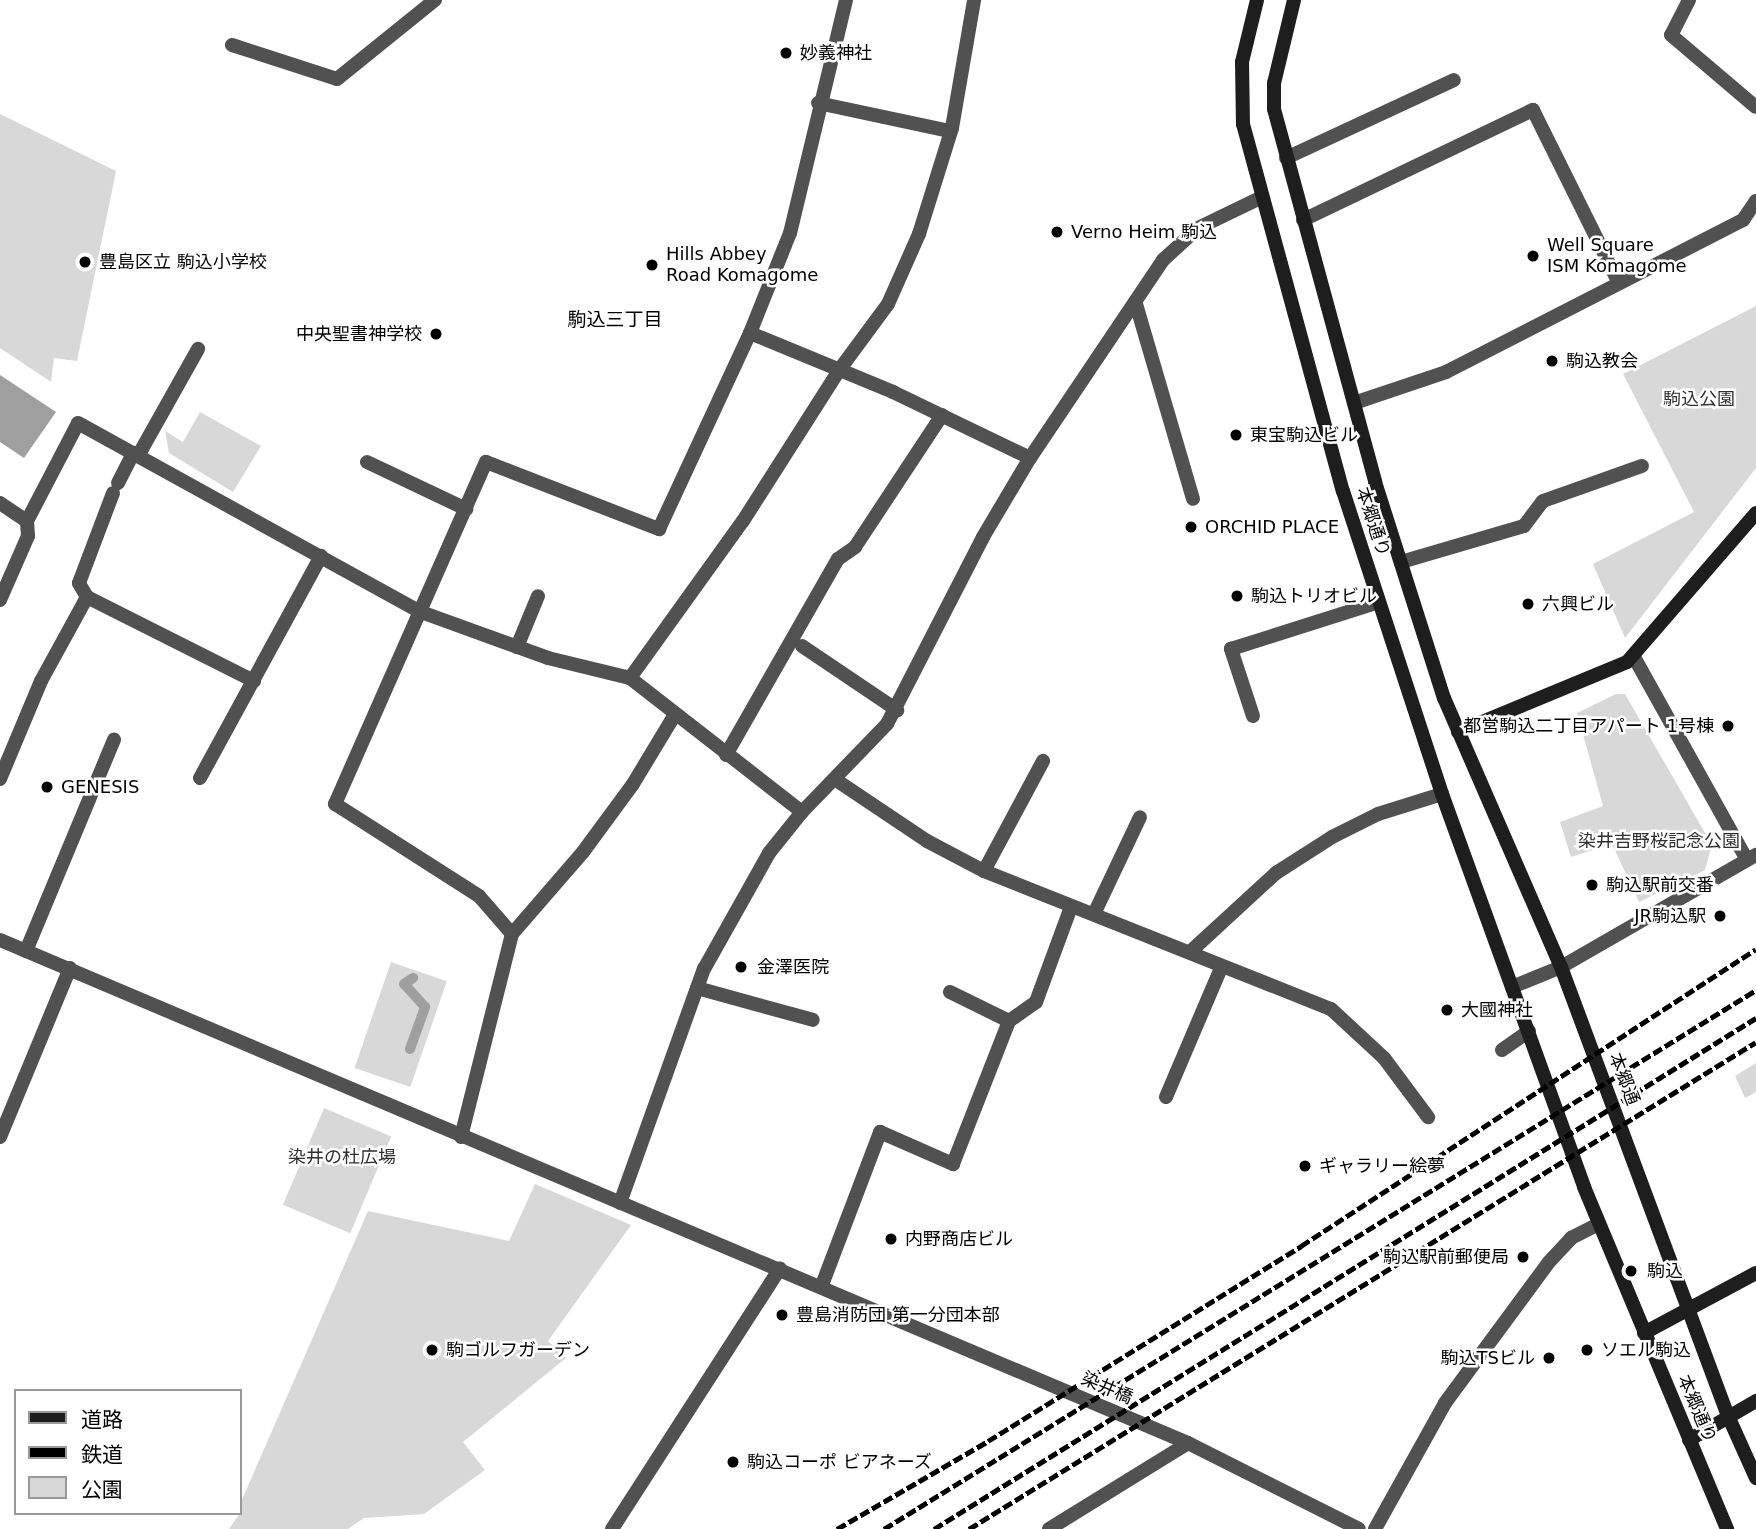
<!DOCTYPE html>
<meta charset="utf-8">
<style>
body{margin:0}
#map{position:relative;width:1756px;height:1529px;overflow:hidden;background:#fff;font-family:"DejaVu Sans","Noto Sans JP",sans-serif}
div>[style]{position:absolute}
.green>*{inset:0;background:#d8d8d8;transform-origin:0 0}
.water>*{inset:0;background:#9f9f9f}
.stream>*{height:10px;margin:-5px;padding:0 5px;transform-origin:5px;border-radius:5px;background:#9f9f9f}
.lane>*{height:14px;margin:-7px;padding:0 7px;transform-origin:7px;border-radius:7px;background:#515151}
.street>*{height:14px;margin:-7px;padding:0 7px;transform-origin:7px;border-radius:7px;background:#515151}
.secondary>*{height:14px;margin:-7px;padding:0 7px;transform-origin:7px;border-radius:7px;background:#1e1e1e}
.rail>*{height:5px;margin-top:-2.5px;transform-origin:0;background:repeating-linear-gradient(90deg,#000 0 10px,transparent 0 13.5px)}
.dots>*{width:19px;height:19px;translate:-50% -50%;box-sizing:border-box;border:4px solid #fff;border-radius:50%}
span{translate:-50% -50%;white-space:nowrap;text-align:center;line-height:1.15;-webkit-text-stroke:5px #fff;paint-order:stroke}
.poi-label{font-size:18px;color:#000}
.left{translate:0 -50%;text-align:left}
.right{translate:-100% -50%;text-align:right}
.park-label{font-size:18px;color:#2f2f2f}
.street-label{font-size:18px;color:#000}
.neighbourhood-label{font-size:19px;color:#000}
.legend{position:absolute;left:14px;top:1389px;width:228px;height:126px;box-sizing:border-box;background:#fff;border:2px solid #999;margin:0;padding:9px 12px;list-style:none;font-size:21px;color:#000}
.legend li{display:flex;align-items:center;gap:14px;height:35px}
.legend b{width:35px;border:2px solid #999}
</style>
<div id="map">
<div class="green">
<i style="clip-path:polygon(0 114px,116px 171px,77px 361px,54px 358px,51px 382px,0 348px)"></i>
<i style="clip-path:polygon(1756px 306px,1756px 468px,1625px 638px,1593px 564px,1694px 512px,1623px 374px)"></i>
<i style="clip-path:polygon(200px 412px,261px 446px,233px 492px,169px 453px,165px 431px,183px 442px)"></i>
<i style="clip-path:polygon(1616px 694px,1625px 694px,1712px 845px,1705px 870px,1639px 902px,1612px 844px,1571px 857px,1560px 822px,1603px 806px,1577px 713px)"></i>
<i style="left:391px;top:962px;width:59px;height:112px;rotate:19deg"></i>
<i style="clip-path:polygon(1756px 1063px,1756px 1092px,1745px 1098px,1735px 1076px)"></i>
<i style="left:324px;top:1108px;width:73px;height:105px;rotate:23deg"></i>
<i style="clip-path:polygon(535px 1184px,631px 1225px,548px 1341px,566px 1358px,463px 1442px,485px 1470px,424px 1514px,364px 1518px,348px 1529px,229px 1529px,240px 1513px,240px 1504px,368px 1211px,509px 1241px)"></i>
</div>
<div class="water">
<i style="clip-path:polygon(0 375px,56px 412px,24px 458px,0 442px)"></i>
</div>
<div class="stream">
<i style="left:410px;top:1049px;width:45px;rotate:-70.3deg"></i>
<i style="left:425px;top:1007px;width:31px;rotate:-132deg"></i>
<i style="left:404px;top:984px;width:11px;rotate:-34deg"></i>
</div>
<div class="lane">
<i style="left:232px;top:45px;width:110px;rotate:17.9deg"></i>
<i style="left:337px;top:79px;width:126px;rotate:-38.9deg"></i>
<i style="left:818px;top:103px;width:135px;rotate:12deg"></i>
<i style="left:1286px;top:158px;width:185px;rotate:-24.9deg"></i>
<i style="left:1136px;top:304px;width:203px;rotate:73.7deg"></i>
<i style="left:138px;top:456px;width:123px;rotate:-60.7deg"></i>
<i style="left:367px;top:462px;width:110px;rotate:25.4deg"></i>
<i style="left:118px;top:483px;width:34px;rotate:-63deg"></i>
<i style="left:1401px;top:562px;width:128px;rotate:-16.3deg"></i>
<i style="left:1524px;top:526px;width:31px;rotate:-53deg"></i>
<i style="left:1543px;top:501px;width:105px;rotate:-19.5deg"></i>
<i style="left:87px;top:597px;width:187px;rotate:26.7deg"></i>
<i style="left:0;top:600px;width:70px;rotate:-66.4deg"></i>
<i style="left:28px;top:536px;width:15px;rotate:-94deg"></i>
<i style="left:421px;top:612px;width:135px;rotate:19.9deg"></i>
<i style="left:548px;top:658px;width:84px;rotate:13.7deg"></i>
<i style="left:630px;top:678px;width:218px;rotate:37.9deg"></i>
<i style="left:802px;top:646px;width:115px;rotate:34deg"></i>
<i style="left:517px;top:647px;width:55px;rotate:-67.6deg"></i>
<i style="left:630px;top:678px;width:193px;rotate:-54.3deg"></i>
<i style="left:743px;top:521px;width:180px;rotate:-57.5deg"></i>
<i style="left:840px;top:369px;width:81px;rotate:-53.6deg"></i>
<i style="left:888px;top:304px;width:77px;rotate:-66.1deg"></i>
<i style="left:919px;top:234px;width:111px;rotate:-72.7deg"></i>
<i style="left:952px;top:128px;width:130px;rotate:-80.2deg"></i>
<i style="left:1253px;top:716px;width:71px;rotate:-108.2deg"></i>
<i style="left:1231px;top:649px;width:155px;rotate:-17.6deg"></i>
<i style="left:726px;top:755px;width:226px;rotate:-60.3deg"></i>
<i style="left:838px;top:559px;width:21px;rotate:-35deg"></i>
<i style="left:855px;top:547px;width:158px;rotate:-56.6deg"></i>
<i style="left:200px;top:778px;width:253px;rotate:-61.4deg"></i>
<i style="left:0;top:779px;width:106px;rotate:-67.3deg"></i>
<i style="left:41px;top:681px;width:96px;rotate:-61.3deg"></i>
<i style="left:87px;top:597px;width:16px;rotate:-120deg"></i>
<i style="left:79px;top:583px;width:96px;rotate:-69.3deg"></i>
<i style="left:984px;top:871px;width:125px;rotate:-61.8deg"></i>
<i style="left:1094px;top:914px;width:107px;rotate:-64.6deg"></i>
<i style="left:512px;top:934px;width:108px;rotate:-49.1deg"></i>
<i style="left:583px;top:852px;width:84px;rotate:-53.7deg"></i>
<i style="left:633px;top:784px;width:79px;rotate:-58.9deg"></i>
<i style="left:697px;top:988px;width:120px;rotate:15.4deg"></i>
<i style="left:950px;top:992px;width:66px;rotate:26.2deg"></i>
<i style="left:1166px;top:1097px;width:140px;rotate:-66.9deg"></i>
<i style="left:822px;top:1285px;width:164px;rotate:-69.2deg"></i>
<i style="left:880px;top:1132px;width:80px;rotate:23.7deg"></i>
<i style="left:953px;top:1164px;width:154px;rotate:-68.6deg"></i>
<i style="left:1009px;top:1021px;width:33px;rotate:-35deg"></i>
<i style="left:1036px;top:1002px;width:101px;rotate:-69.8deg"></i>
<i style="left:1375px;top:1529px;width:144px;rotate:-60.9deg"></i>
<i style="left:1445px;top:1403px;width:175px;rotate:-53.6deg"></i>
<i style="left:1549px;top:1262px;width:33px;rotate:-47deg"></i>
<i style="left:1571px;top:1238px;width:31px;rotate:-27deg"></i>
</div>
<div class="street">
<i style="left:846px;top:0;width:240px;rotate:103.5deg"></i>
<i style="left:790px;top:233px;width:108px;rotate:111.8deg"></i>
<i style="left:750px;top:333px;width:155px;rotate:22.4deg"></i>
<i style="left:893px;top:392px;width:152px;rotate:25.7deg"></i>
<i style="left:1689px;top:0;width:39px;rotate:117deg"></i>
<i style="left:1671px;top:35px;width:111px;rotate:40.3deg"></i>
<i style="left:1303px;top:220px;width:255px;rotate:-25.6deg"></i>
<i style="left:1533px;top:110px;width:193px;rotate:63.6deg"></i>
<i style="left:1354px;top:403px;width:97px;rotate:-18.6deg"></i>
<i style="left:1446px;top:372px;width:334px;rotate:-27.1deg"></i>
<i style="left:1743px;top:220px;width:23px;rotate:-56deg"></i>
<i style="left:0;top:503px;width:32px;rotate:34deg"></i>
<i style="left:27px;top:521px;width:110px;rotate:-62.5deg"></i>
<i style="left:78px;top:423px;width:392px;rotate:28.9deg"></i>
<i style="left:1634px;top:657px;width:232px;rotate:60.9deg"></i>
<i style="left:836px;top:780px;width:110px;rotate:33.8deg"></i>
<i style="left:927px;top:841px;width:64px;rotate:27.8deg"></i>
<i style="left:984px;top:871px;width:373px;rotate:21.7deg"></i>
<i style="left:1331px;top:1009px;width:72px;rotate:42.8deg"></i>
<i style="left:1384px;top:1058px;width:74px;rotate:53.3deg"></i>
<i style="left:0;top:940px;width:1290px;rotate:22.95deg"></i>
<i style="left:1188px;top:1443px;width:191px;rotate:26.7deg"></i>
<i style="left:26px;top:951px;width:229px;rotate:-67.4deg"></i>
<i style="left:1190px;top:952px;width:117px;rotate:-42.6deg"></i>
<i style="left:1276px;top:873px;width:67px;rotate:-32.7deg"></i>
<i style="left:1332px;top:837px;width:51px;rotate:-26.6deg"></i>
<i style="left:1378px;top:814px;width:67px;rotate:-17.4deg"></i>
<i style="left:1512px;top:987px;width:53px;rotate:-22.2deg"></i>
<i style="left:1561px;top:967px;width:225px;rotate:-29.9deg"></i>
<i style="left:1502px;top:1050px;width:33px;rotate:-35deg"></i>
<i style="left:0;top:1137px;width:183px;rotate:-67.5deg"></i>
<i style="left:461px;top:1137px;width:209px;rotate:-75.9deg"></i>
<i style="left:512px;top:934px;width:50px;rotate:-131deg"></i>
<i style="left:479px;top:896px;width:171px;rotate:-147.4deg"></i>
<i style="left:335px;top:804px;width:374px;rotate:-66.2deg"></i>
<i style="left:486px;top:462px;width:186px;rotate:21.2deg"></i>
<i style="left:659px;top:529px;width:216px;rotate:-65.1deg"></i>
<i style="left:620px;top:1203px;width:249px;rotate:-70.3deg"></i>
<i style="left:704px;top:969px;width:133px;rotate:-60.7deg"></i>
<i style="left:769px;top:853px;width:53px;rotate:-51.2deg"></i>
<i style="left:802px;top:812px;width:122px;rotate:-46deg"></i>
<i style="left:887px;top:724px;width:210px;rotate:-62.8deg"></i>
<i style="left:983px;top:537px;width:92px;rotate:-59.3deg"></i>
<i style="left:1030px;top:458px;width:239px;rotate:-56.1deg"></i>
<i style="left:1163px;top:260px;width:47px;rotate:-42.4deg"></i>
<i style="left:1198px;top:228px;width:71px;rotate:-25.8deg"></i>
<i style="left:612px;top:1529px;width:310px;rotate:-57.2deg"></i>
<i style="left:1049px;top:1529px;width:163px;rotate:-31.7deg"></i>
</div>
<div class="secondary">
<i style="left:1257px;top:0;width:64px;rotate:103.6deg"></i>
<i style="left:1242px;top:62px;width:62px;rotate:89.1deg"></i>
<i style="left:1243px;top:124px;width:380px;rotate:74.8deg"></i>
<i style="left:1343px;top:491px;width:319px;rotate:71.9deg"></i>
<i style="left:1442px;top:794px;width:418px;rotate:70.1deg"></i>
<i style="left:1584px;top:1187px;width:371px;rotate:67.3deg"></i>
<i style="left:1294px;top:0;width:85px;rotate:103.5deg"></i>
<i style="left:1274px;top:83px;width:26px;rotate:90deg"></i>
<i style="left:1274px;top:109px;width:386px;rotate:74.8deg"></i>
<i style="left:1375px;top:482px;width:227px;rotate:72.3deg"></i>
<i style="left:1444px;top:698px;width:293px;rotate:66.5deg"></i>
<i style="left:1561px;top:967px;width:481px;rotate:69.6deg"></i>
<i style="left:1729px;top:1418px;width:66px;rotate:65.8deg"></i>
<i style="left:1458px;top:732px;width:183px;rotate:-22.5deg"></i>
<i style="left:1627px;top:662px;width:197px;rotate:-49.1deg"></i>
<i style="left:1644px;top:1333px;width:127px;rotate:-28.2deg"></i>
<i style="left:1689px;top:1440px;width:78px;rotate:-30.2deg"></i>
</div>
<div class="rail">
<i style="left:837px;top:1529px;width:175px;rotate:-30.2deg"></i>
<i style="left:988px;top:1441px;width:369px;rotate:-31.9deg"></i>
<i style="left:1301px;top:1246px;width:543px;rotate:-33.13deg"></i>
<i style="left:884px;top:1529px;width:1025px;rotate:-31.72deg"></i>
<i style="left:934px;top:1529px;width:968px;rotate:-31.87deg"></i>
<i style="left:969px;top:1529px;width:925px;rotate:-31.75deg"></i>
</div>
<div class="dots">
<i style="left:786px;top:53px;background:#000"></i>
<i style="left:1057px;top:232px;background:#000"></i>
<i style="left:1533px;top:256px;background:#000"></i>
<i style="left:85px;top:262px;background:#000"></i>
<i style="left:652px;top:265px;background:#000"></i>
<i style="left:436px;top:334px;background:#000"></i>
<i style="left:1552px;top:361px;background:#000"></i>
<i style="left:1236px;top:435px;background:#000"></i>
<i style="left:1191px;top:527px;background:#000"></i>
<i style="left:1237px;top:596px;background:#000"></i>
<i style="left:1528px;top:604px;background:#000"></i>
<i style="left:1728px;top:726px;background:#000"></i>
<i style="left:47px;top:787px;background:#000"></i>
<i style="left:1592px;top:885px;background:#000"></i>
<i style="left:1720px;top:916px;background:#000"></i>
<i style="left:741px;top:967px;background:#000"></i>
<i style="left:1447px;top:1010px;background:#000"></i>
<i style="left:1305px;top:1166px;background:#000"></i>
<i style="left:891px;top:1239px;background:#000"></i>
<i style="left:1523px;top:1257px;background:#000"></i>
<i style="left:1631px;top:1271px;background:#000"></i>
<i style="left:782px;top:1315px;background:#000"></i>
<i style="left:432px;top:1350px;background:#000"></i>
<i style="left:1587px;top:1350px;background:#000"></i>
<i style="left:1549px;top:1358px;background:#000"></i>
<i style="left:733px;top:1462px;background:#000"></i>
</div>
<div class="poi-label">
<span class="left" style="left:800px;top:53px">妙義神社</span>
<span class="left" style="left:1071px;top:232px">Verno Heim 駒込</span>
<span class="left" style="left:1547px;top:256px">Well Square<br>ISM Komagome</span>
<span class="left" style="left:666px;top:265px">Hills Abbey<br>Road Komagome</span>
<span class="left" style="left:99px;top:262px">豊島区立 駒込小学校</span>
<span class="right" style="left:422px;top:334px">中央聖書神学校</span>
<span class="left" style="left:1566px;top:361px">駒込教会</span>
<span class="left" style="left:1250px;top:435px">東宝駒込ビル</span>
<span class="left" style="left:1205px;top:527px">ORCHID PLACE</span>
<span class="left" style="left:1251px;top:596px">駒込トリオビル</span>
<span class="left" style="left:1542px;top:604px">六興ビル</span>
<span class="right" style="left:1714px;top:726px">都営駒込二丁目アパート 1号棟</span>
<span class="left" style="left:61px;top:787px">GENESIS</span>
<span class="left" style="left:1606px;top:885px">駒込駅前交番</span>
<span class="right" style="left:1706px;top:916px">JR駒込駅</span>
<span class="left" style="left:757px;top:967px">金澤医院</span>
<span class="left" style="left:1461px;top:1010px">大國神社</span>
<span class="left" style="left:1319px;top:1166px">ギャラリー絵夢</span>
<span class="left" style="left:905px;top:1239px">内野商店ビル</span>
<span class="right" style="left:1509px;top:1257px">駒込駅前郵便局</span>
<span class="left" style="left:1647px;top:1271px">駒込</span>
<span class="left" style="left:796px;top:1315px">豊島消防団 第一分団本部</span>
<span class="left" style="left:446px;top:1350px">駒ゴルフガーデン</span>
<span class="left" style="left:1601px;top:1350px">ソエル駒込</span>
<span class="right" style="left:1535px;top:1358px">駒込TSビル</span>
<span class="left" style="left:747px;top:1462px">駒込コーポ ビアネーズ</span>
</div>
<div class="park-label">
<span style="left:1699px;top:399px">駒込公園</span>
<span style="left:1659px;top:841px">染井吉野桜記念公園</span>
<span style="left:342px;top:1157px">染井の杜広場</span>
</div>
<div class="street-label">
<span style="left:1373px;top:522px;rotate:72deg">本郷通り</span>
<span style="left:1624px;top:1079px;rotate:69deg">本郷通</span>
<span style="left:1107px;top:1388px;rotate:23deg">染井橋</span>
<span style="left:1697px;top:1409px;rotate:67deg">本郷通り</span>
</div>
<div class="neighbourhood-label">
<span style="left:615px;top:320px">駒込三丁目</span>
</div>
<ul class="legend">
<li><b style="height:9px;background:#1e1e1e"></b>道路</li>
<li><b style="height:9px;background:#000"></b>鉄道</li>
<li><b style="height:19px;background:#d8d8d8"></b>公園</li>
</ul>
</div>
